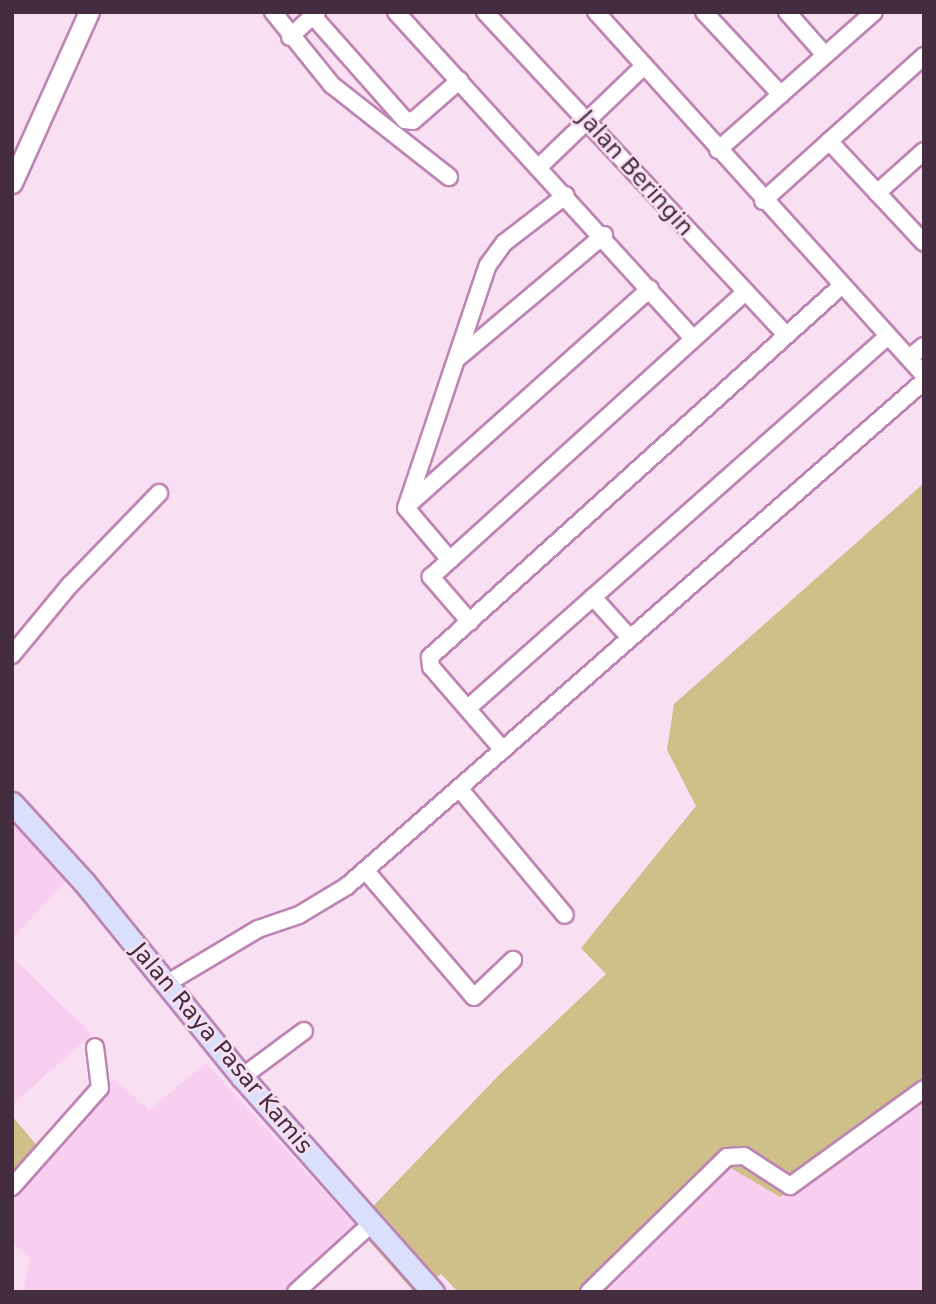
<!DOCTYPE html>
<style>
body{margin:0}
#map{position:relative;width:936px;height:1304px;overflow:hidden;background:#f8dff2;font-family:"DejaVu Sans",sans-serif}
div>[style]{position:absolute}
.built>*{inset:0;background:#f9cff0}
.green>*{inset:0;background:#cfbf88}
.roads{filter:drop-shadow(2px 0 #be84b3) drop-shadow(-2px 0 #be84b3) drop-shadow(0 2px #be84b3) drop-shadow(0 -2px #be84b3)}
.minor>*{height:16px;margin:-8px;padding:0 8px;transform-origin:8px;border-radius:8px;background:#fff}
.tertiary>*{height:19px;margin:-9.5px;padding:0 9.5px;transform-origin:9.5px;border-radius:9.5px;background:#fff}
.secondary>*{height:21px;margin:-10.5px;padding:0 10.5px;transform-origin:10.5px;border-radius:10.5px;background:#dae0fc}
span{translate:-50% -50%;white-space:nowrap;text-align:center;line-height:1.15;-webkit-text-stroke:5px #f8dff2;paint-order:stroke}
.street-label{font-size:23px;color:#452d40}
.frame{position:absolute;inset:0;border:14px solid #452d40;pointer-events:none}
</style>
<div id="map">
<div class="built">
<i style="clip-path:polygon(12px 821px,70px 877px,12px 939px)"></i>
<i style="clip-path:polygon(12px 957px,92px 1034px,12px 1105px)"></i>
<i style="clip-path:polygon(206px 1063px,355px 1225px,287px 1292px,23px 1292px,30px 1258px,12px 1242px,12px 1173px,114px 1079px,149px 1110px)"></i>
<i style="clip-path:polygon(924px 1092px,924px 1292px,596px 1292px,729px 1167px)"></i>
</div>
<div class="green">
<i style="clip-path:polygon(924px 483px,924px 1092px,780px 1197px,729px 1167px,596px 1292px,458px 1292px,441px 1274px,414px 1292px,355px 1225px,500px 1074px,606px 974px,581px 948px,696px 806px,667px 750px,674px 704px)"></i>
<i style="clip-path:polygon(12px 1116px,39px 1148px,12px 1173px)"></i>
</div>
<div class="roads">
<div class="minor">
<i style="left:273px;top:12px;width:94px;rotate:51.1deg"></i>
<i style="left:332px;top:85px;width:149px;rotate:38.2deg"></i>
<i style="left:396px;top:12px;width:442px;rotate:47.7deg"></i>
<i style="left:485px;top:12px;width:442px;rotate:47deg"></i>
<i style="left:596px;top:12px;width:489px;rotate:47.9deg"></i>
<i style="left:704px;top:12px;width:113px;rotate:47.1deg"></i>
<i style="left:787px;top:12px;width:57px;rotate:48.5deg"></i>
<i style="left:313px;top:16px;width:139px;rotate:48.5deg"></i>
<i style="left:405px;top:120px;width:8px;rotate:7deg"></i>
<i style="left:413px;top:121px;width:62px;rotate:-41.1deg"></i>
<i style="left:290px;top:37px;width:37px;rotate:-43deg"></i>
<i style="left:829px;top:141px;width:139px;rotate:47deg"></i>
<i style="left:718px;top:150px;width:208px;rotate:-41.5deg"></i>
<i style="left:541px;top:165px;width:141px;rotate:-43.9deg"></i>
<i style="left:877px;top:193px;width:63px;rotate:-41.8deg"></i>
<i style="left:763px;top:201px;width:217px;rotate:-42deg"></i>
<i style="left:458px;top:358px;width:191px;rotate:-40.1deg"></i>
<i style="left:909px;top:358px;width:19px;rotate:-39deg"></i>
<i style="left:407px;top:506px;width:326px;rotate:-41.8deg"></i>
<i style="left:450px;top:560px;width:68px;rotate:-130.2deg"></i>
<i style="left:406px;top:508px;width:256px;rotate:-71.4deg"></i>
<i style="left:488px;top:265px;width:27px;rotate:-54deg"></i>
<i style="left:504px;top:243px;width:78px;rotate:-37.7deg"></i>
<i style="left:593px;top:597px;width:55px;rotate:47.9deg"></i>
<i style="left:470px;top:622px;width:60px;rotate:-130.9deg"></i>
<i style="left:431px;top:577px;width:423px;rotate:-42.2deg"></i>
<i style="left:12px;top:655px;width:91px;rotate:-50.4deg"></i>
<i style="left:70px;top:585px;width:128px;rotate:-45.9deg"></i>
<i style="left:468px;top:708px;width:561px;rotate:-41.53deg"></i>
<i style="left:503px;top:750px;width:110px;rotate:-130.9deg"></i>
<i style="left:431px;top:667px;width:10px;rotate:-96deg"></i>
<i style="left:430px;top:657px;width:552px;rotate:-42.06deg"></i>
<i style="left:459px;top:788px;width:165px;rotate:50.2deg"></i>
<i style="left:365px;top:870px;width:167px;rotate:49.4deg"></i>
<i style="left:474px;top:997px;width:54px;rotate:-43.5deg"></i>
<i style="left:166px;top:984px;width:107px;rotate:-30.9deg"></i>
<i style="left:258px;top:929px;width:43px;rotate:-18.9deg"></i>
<i style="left:299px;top:915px;width:56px;rotate:-31.1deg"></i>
<i style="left:347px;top:886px;width:767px;rotate:-41.19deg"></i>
<i style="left:242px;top:1077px;width:77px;rotate:-36.6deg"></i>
<i style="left:12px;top:1187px;width:132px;rotate:-48.4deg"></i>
<i style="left:100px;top:1088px;width:41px;rotate:-97deg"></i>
<i style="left:296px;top:1292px;width:101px;rotate:-42.2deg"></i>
<i style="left:589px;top:1292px;width:193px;rotate:-44.4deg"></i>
<i style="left:727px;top:1157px;width:17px;rotate:-3deg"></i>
<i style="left:744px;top:1156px;width:55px;rotate:33.1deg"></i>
<i style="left:790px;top:1186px;width:165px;rotate:-35.9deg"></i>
</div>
<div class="tertiary">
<i style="left:12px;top:183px;width:188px;rotate:-65.8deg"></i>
</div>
<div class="secondary">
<i style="left:12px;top:803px;width:107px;rotate:47.7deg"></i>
<i style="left:84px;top:882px;width:251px;rotate:51deg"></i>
<i style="left:242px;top:1077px;width:288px;rotate:48.4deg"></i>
</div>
</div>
<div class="street-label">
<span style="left:636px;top:173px;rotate:48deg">Jalan Beringin</span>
<span style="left:222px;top:1048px;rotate:50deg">Jalan Raya Pasar Kamis</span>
</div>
<div class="frame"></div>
</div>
